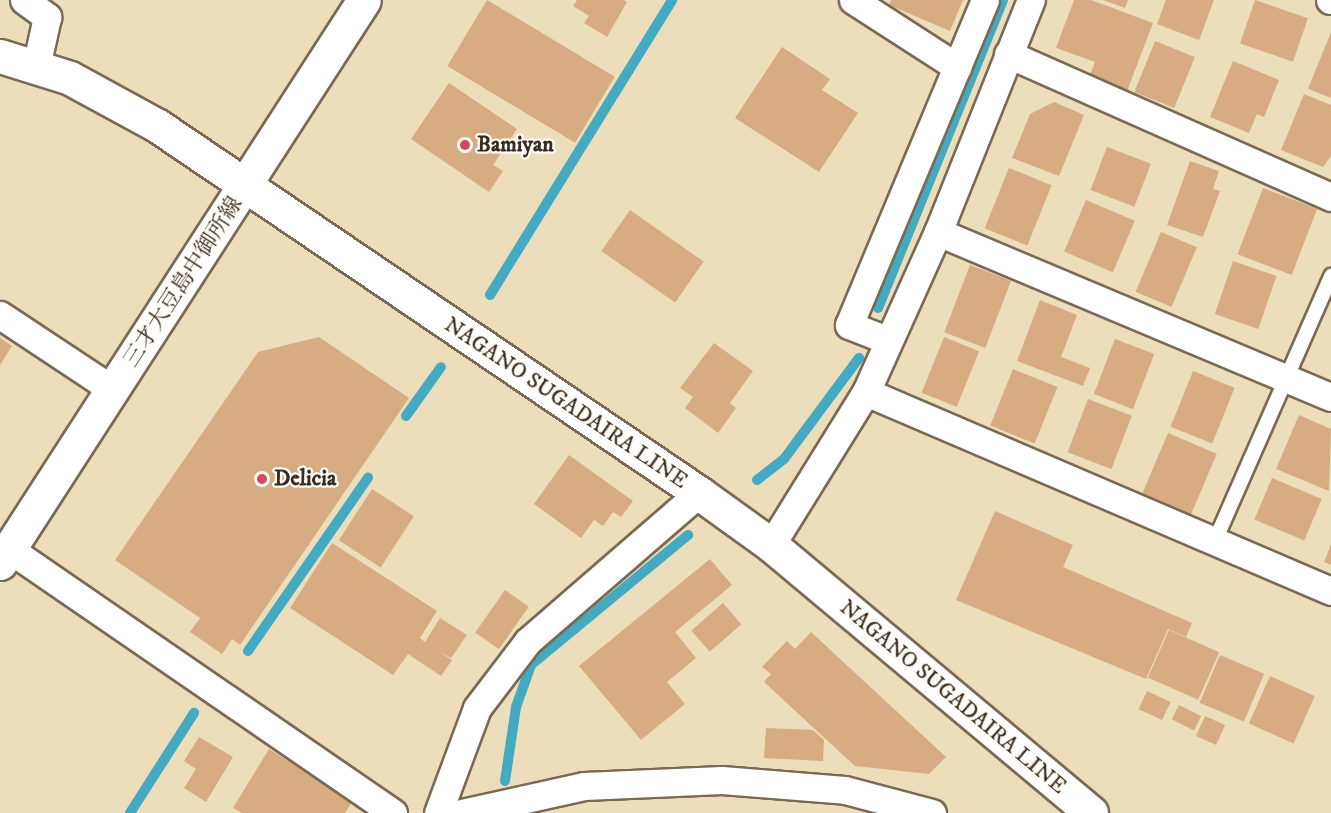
<!DOCTYPE html>
<meta charset="utf-8">
<style>
body{margin:0}
#map{position:relative;width:1331px;height:813px;overflow:hidden;background:#ecdeba;font-family:"IM FELL DW Pica","Noto Serif JP",serif}
div>[style]{position:absolute}
.stream>*{height:10px;margin:-5px;padding:0 5px;transform-origin:5px;border-radius:5px;background:#43aac2}
.building>*{inset:0;background:#d7ac82;transform-origin:0 0}
.roads{filter:drop-shadow(2px 0 #796955) drop-shadow(-2px 0 #796955) drop-shadow(0 2px #796955) drop-shadow(0 -2px #796955)}
.lane>*{height:14px;margin:-7px;padding:0 7px;transform-origin:7px;border-radius:7px;background:#fff}
.street>*{height:27px;margin:-13.5px;padding:0 13.5px;transform-origin:13.5px;border-radius:13.5px;background:#fff}
.secondary>*{height:33px;margin:-16.5px;padding:0 16.5px;transform-origin:16.5px;border-radius:16.5px;background:#fff}
.primary>*{height:33px;margin:-16.5px;padding:0 16.5px;transform-origin:16.5px;border-radius:16.5px;background:#fff}
.dots>*{width:16px;height:16px;translate:-50% -50%;box-sizing:border-box;border:3px solid #fdfcf7;border-radius:50%}
span{translate:-50% -50%;white-space:nowrap;text-align:center;line-height:1.15;-webkit-text-stroke:4.5px #fdfcf7;paint-order:stroke}
.poi-label{font-size:22px;color:#3b2a1e;font-weight:700}
.left{translate:0 -50%;text-align:left}
.street-label{font-size:22px;color:#3b2a1e}
</style>
<div id="map">
<div class="stream">
<i style="left:490px;top:295px;width:347px;rotate:-58.3deg"></i>
<i style="left:878px;top:308px;width:332px;rotate:-67.9deg"></i>
<i style="left:406px;top:416px;width:60px;rotate:-54.5deg"></i>
<i style="left:757px;top:480px;width:34px;rotate:-38deg"></i>
<i style="left:784px;top:459px;width:126px;rotate:-53.4deg"></i>
<i style="left:248px;top:651px;width:211px;rotate:-55.3deg"></i>
<i style="left:505px;top:781px;width:75px;rotate:-81.5deg"></i>
<i style="left:516px;top:707px;width:45px;rotate:-70.3deg"></i>
<i style="left:531px;top:665px;width:204px;rotate:-39.6deg"></i>
<i style="left:130px;top:813px;width:119px;rotate:-57.4deg"></i>
</div>
<div class="building">
<i style="left:487px;top:0;width:149px;height:77px;rotate:31deg"></i>
<i style="clip-path:polygon(577px 0,624px 0,627px 2px,607px 37px,584px 23px,589px 16px,573px 6px)"></i>
<i style="clip-path:polygon(891px 0,963px 0,950px 31px,889px 5px)"></i>
<i style="clip-path:polygon(1074px 0,1091px 0,1153px 23px,1126px 94px,1088px 80px,1095px 62px,1056px 48px)"></i>
<i style="clip-path:polygon(1103px 0,1128px 0,1125px 8px)"></i>
<i style="clip-path:polygon(1166px 0,1214px 0,1199px 40px,1157px 24px)"></i>
<i style="left:1255px;top:0;width:56px;height:46px;rotate:19deg"></i>
<i style="clip-path:polygon(1331px 32px,1331px 98px,1308px 89px)"></i>
<i style="left:1155px;top:41px;width:43px;height:55px;rotate:22deg"></i>
<i style="clip-path:polygon(782px 47px,830px 79px,822px 90px,858px 113px,819px 172px,735px 118px)"></i>
<i style="clip-path:polygon(1233px 61px,1279px 80px,1264px 117px,1257px 114px,1249px 133px,1210px 117px)"></i>
<i style="clip-path:polygon(449px 83px,517px 129px,493px 165px,503px 171px,489px 192px,411px 139px)"></i>
<i style="clip-path:polygon(1304px 94px,1331px 105px,1331px 156px,1323px 167px,1281px 150px)"></i>
<i style="clip-path:polygon(1054px 102px,1084px 115px,1059px 176px,1012px 158px,1030px 114px)"></i>
<i style="left:1107px;top:147px;width:47px;height:46px;rotate:21deg"></i>
<i style="clip-path:polygon(1190px 161px,1219px 171px,1213px 189px,1220px 191px,1203px 237px,1167px 225px)"></i>
<i style="left:1009px;top:168px;width:46px;height:65px;rotate:22deg"></i>
<i style="left:1263px;top:188px;width:58px;height:71px;rotate:21deg"></i>
<i style="left:1086px;top:200px;width:53px;height:56px;rotate:23deg"></i>
<i style="left:630px;top:210px;width:90px;height:50px;rotate:35deg"></i>
<i style="left:1161px;top:232px;width:39px;height:65px;rotate:23deg"></i>
<i style="left:1233px;top:261px;width:46px;height:56px;rotate:19deg"></i>
<i style="left:970px;top:265px;width:44px;height:72px;rotate:21deg"></i>
<i style="clip-path:polygon(1040px 300px,1077px 315px,1061px 357px,1090px 368px,1083px 386px,1017px 361px)"></i>
<i style="clip-path:polygon(319px 337px,409px 398px,240px 645px,232px 639px,222px 654px,190px 632px,200px 618px,115px 560px,258px 352px)"></i>
<i style="left:944px;top:337px;width:38px;height:60px;rotate:22deg"></i>
<i style="clip-path:polygon(0 338px,12px 346px,0 365px)"></i>
<i style="left:1115px;top:339px;width:42px;height:59px;rotate:21deg"></i>
<i style="clip-path:polygon(714px 343px,753px 371px,730px 403px,736px 408px,718px 433px,685px 408px,693px 397px,680px 388px)"></i>
<i style="left:1013px;top:369px;width:48px;height:61px;rotate:22deg"></i>
<i style="left:1193px;top:371px;width:45px;height:60px;rotate:22deg"></i>
<i style="left:1088px;top:399px;width:47px;height:57px;rotate:21deg"></i>
<i style="clip-path:polygon(1299px 415px,1331px 429px,1329px 491px,1276px 469px)"></i>
<i style="left:1168px;top:433px;width:53px;height:67px;rotate:23deg"></i>
<i style="clip-path:polygon(569px 455px,633px 501px,621px 517px,613px 512px,603px 526px,594px 520px,581px 538px,534px 504px)"></i>
<i style="left:1272px;top:478px;width:54px;height:45px;rotate:23deg"></i>
<i style="left:372px;top:489px;width:50px;height:61px;rotate:33deg"></i>
<i style="clip-path:polygon(995px 511px,1073px 545px,1063px 567px,1192px 623px,1186px 637px,1168px 629px,1146px 679px,956px 600px)"></i>
<i style="clip-path:polygon(332px 543px,437px 611px,420px 638px,425px 642px,440px 618px,467px 635px,451px 658px,440px 652px,452px 660px,441px 676px,408px 654px,393px 675px,290px 608px)"></i>
<i style="clip-path:polygon(1331px 544px,1331px 565px,1324px 562px)"></i>
<i style="clip-path:polygon(710px 559px,732px 585px,675px 632px,696px 658px,667px 682px,685px 704px,641px 740px,579px 666px)"></i>
<i style="left:505px;top:590px;width:29px;height:52px;rotate:35deg"></i>
<i style="left:723px;top:603px;width:28px;height:42px;rotate:49deg"></i>
<i style="left:1169px;top:630px;width:55px;height:52px;rotate:24deg"></i>
<i style="clip-path:polygon(811px 632px,946px 757px,929px 774px,855px 766px,764px 682px,771px 674px,762px 667px,787px 641px,795px 649px)"></i>
<i style="left:1220px;top:655px;width:48px;height:52px;rotate:23deg"></i>
<i style="left:1270px;top:676px;width:49px;height:52px;rotate:24deg"></i>
<i style="left:1147px;top:691px;width:26px;height:20px;rotate:25deg"></i>
<i style="left:1179px;top:705px;width:25px;height:16px;rotate:27deg"></i>
<i style="left:1205px;top:716px;width:22px;height:22px;rotate:24deg"></i>
<i style="clip-path:polygon(766px 728px,813px 730px,824px 740px,823px 761px,764px 758px)"></i>
<i style="clip-path:polygon(199px 737px,233px 757px,206px 802px,184px 788px,196px 769px,184px 761px)"></i>
<i style="clip-path:polygon(269px 749px,353px 801px,345px 813px,242px 813px,233px 808px)"></i>
</div>
<div class="roads">
<div class="lane">
<i style="left:1214px;top:543px;width:292px;rotate:-66.3deg"></i>
</div>
<div class="street">
<i style="left:24px;top:0;width:29px;rotate:36deg"></i>
<i style="left:47px;top:17px;width:51px;rotate:102.4deg"></i>
<i style="left:853px;top:0;width:124px;rotate:32.8deg"></i>
<i style="left:1330px;top:0;width:1px"></i>
<i style="left:1008px;top:54px;width:353px;rotate:23.9deg"></i>
<i style="left:938px;top:232px;width:426px;rotate:22.8deg"></i>
<i style="left:0;top:315px;width:134px;rotate:33.5deg"></i>
<i style="left:887px;top:340px;width:41px;rotate:-158.5deg"></i>
<i style="left:849px;top:325px;width:352px;rotate:-67.3deg"></i>
<i style="left:866px;top:392px;width:506px;rotate:23.17deg"></i>
<i style="left:771px;top:545px;width:180px;rotate:-58.2deg"></i>
<i style="left:866px;top:392px;width:175px;rotate:-65.8deg"></i>
<i style="left:938px;top:232px;width:250px;rotate:-68.2deg"></i>
<i style="left:9px;top:549px;width:466px;rotate:34.5deg"></i>
<i style="left:438px;top:813px;width:112px;rotate:-69.6deg"></i>
<i style="left:477px;top:708px;width:84px;rotate:-52.7deg"></i>
<i style="left:528px;top:641px;width:226px;rotate:-40.9deg"></i>
<i style="left:462px;top:813px;width:125px;rotate:-12.5deg"></i>
<i style="left:584px;top:786px;width:138px;rotate:-2.5deg"></i>
<i style="left:722px;top:780px;width:123px;rotate:4.6deg"></i>
<i style="left:845px;top:790px;width:90px;rotate:14.8deg"></i>
</div>
<div class="secondary">
<i style="left:0;top:563px;width:670px;rotate:-57.12deg"></i>
</div>
<div class="primary">
<i style="left:0;top:56px;width:73px;rotate:17.4deg"></i>
<i style="left:70px;top:78px;width:100px;rotate:28.6deg"></i>
<i style="left:158px;top:126px;width:654px;rotate:34.15deg"></i>
<i style="left:699px;top:493px;width:89px;rotate:35.8deg"></i>
<i style="left:771px;top:545px;width:417px;rotate:39.9deg"></i>
</div>
</div>
<div class="dots">
<i style="left:465px;top:145px;background:#d1495b"></i>
<i style="left:262px;top:479px;background:#d1495b"></i>
</div>
<div class="poi-label">
<span class="left" style="left:477px;top:145px">Bamiyan</span>
<span class="left" style="left:274px;top:479px">Delicia</span>
</div>
<div class="street-label">
<span style="left:183px;top:282px;rotate:-57deg">三才大豆島中御所線</span>
<span style="left:566px;top:403px;rotate:34deg">NAGANO SUGADAIRA LINE</span>
<span style="left:953px;top:697px;rotate:40deg">NAGANO SUGADAIRA LINE</span>
</div>
</div>
